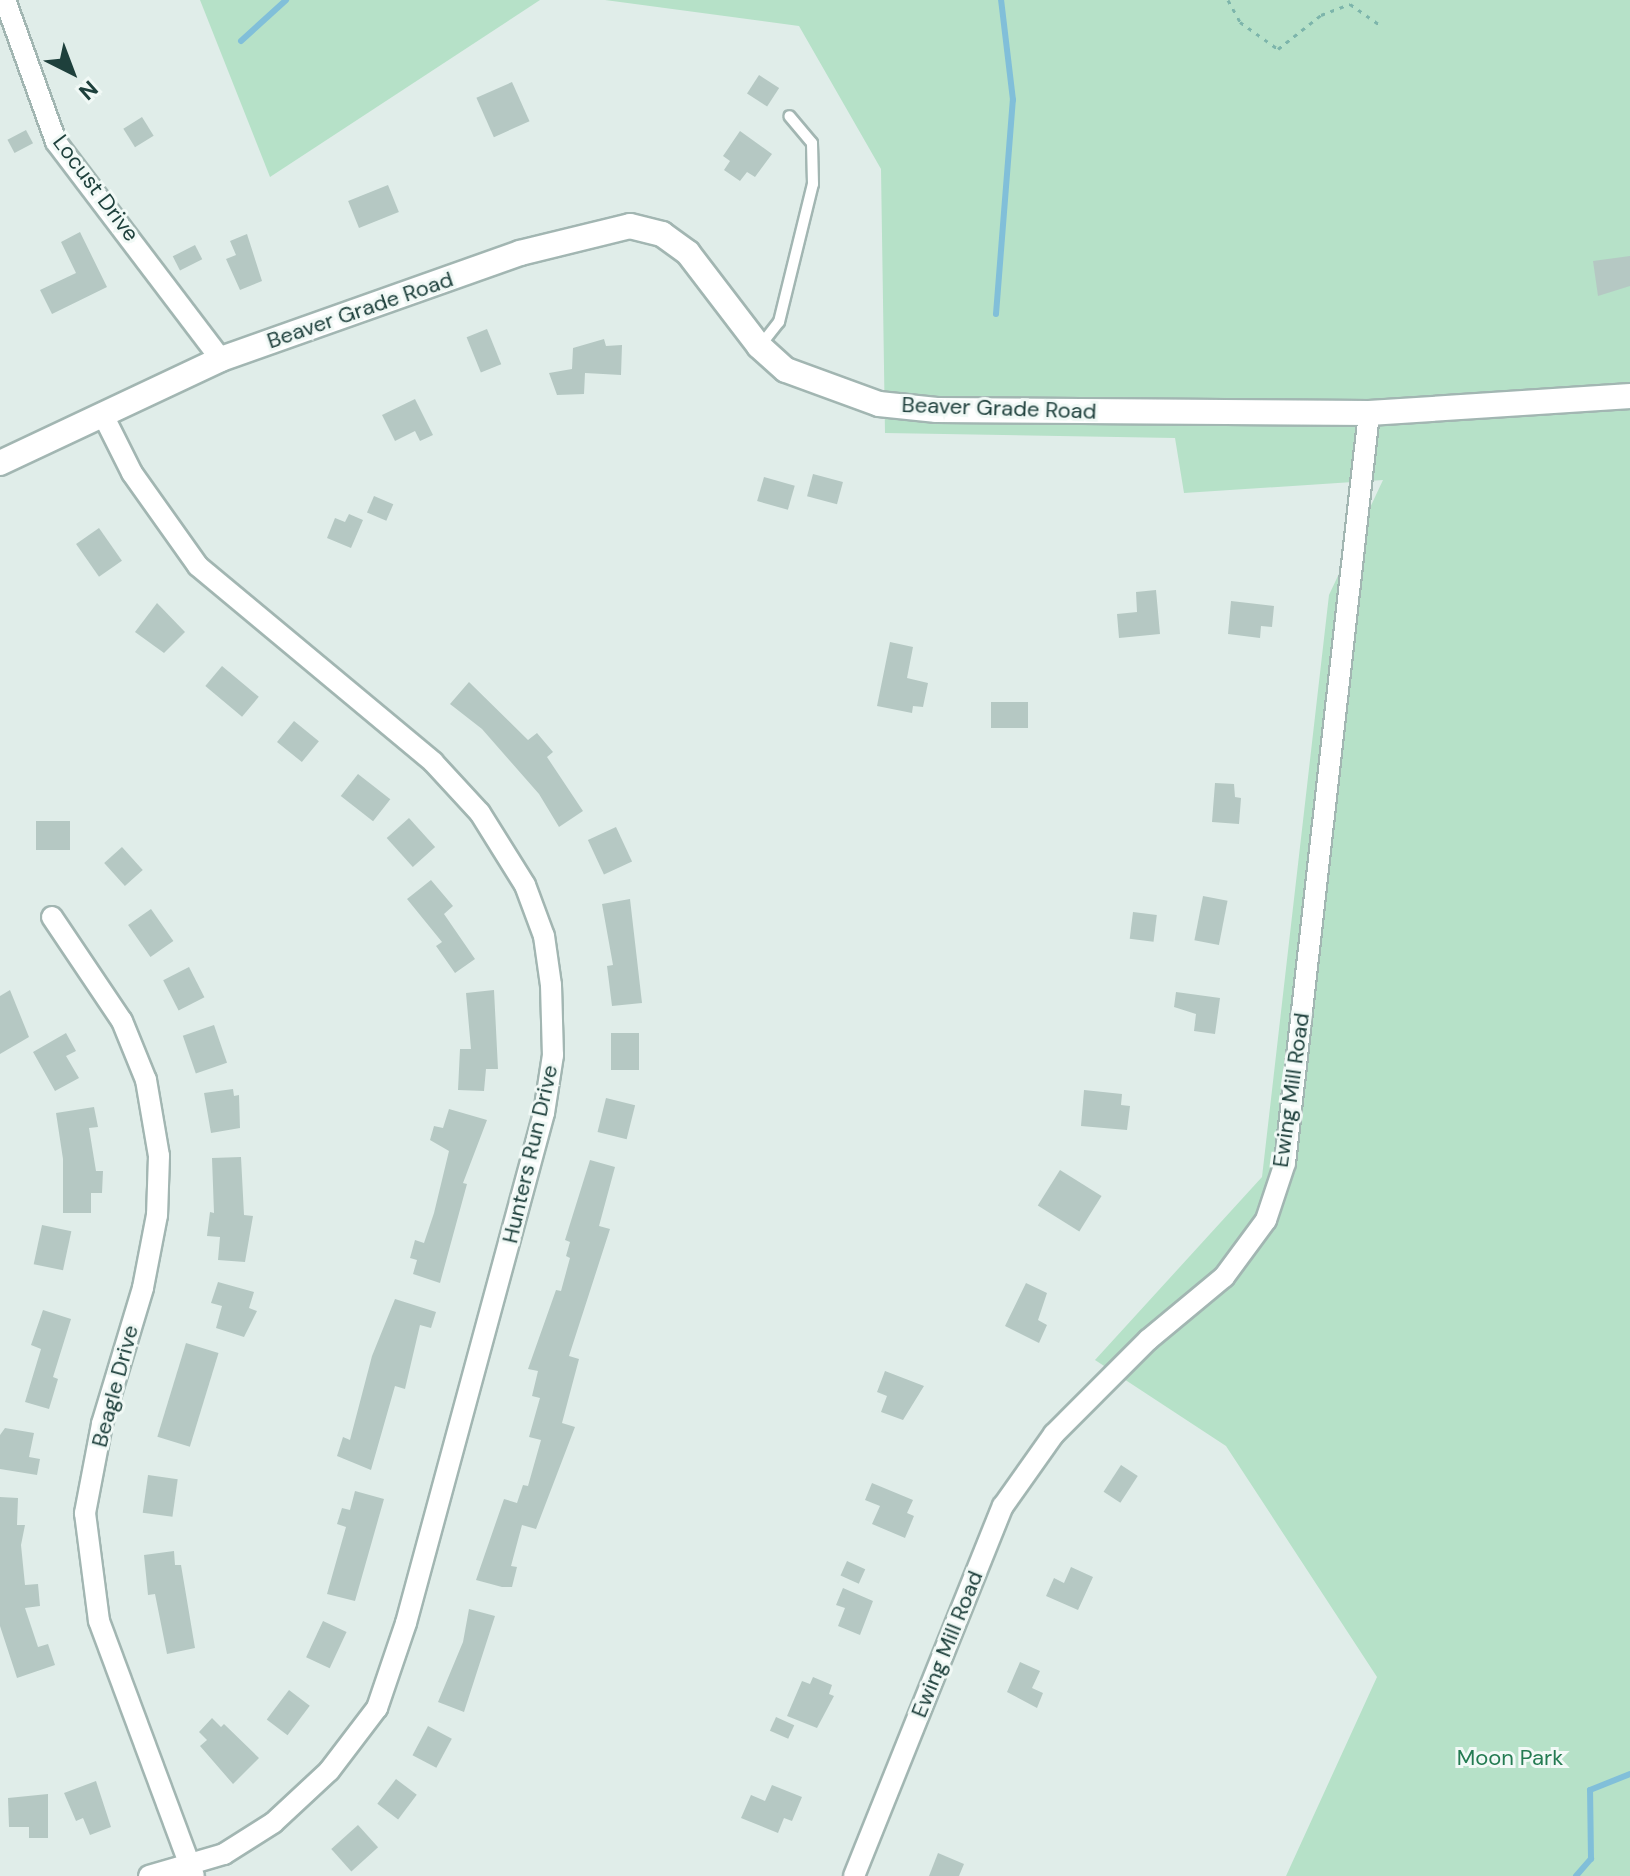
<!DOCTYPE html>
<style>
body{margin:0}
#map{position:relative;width:1630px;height:1876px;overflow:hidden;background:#e0ede9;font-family:"DM Sans",sans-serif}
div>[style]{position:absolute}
.green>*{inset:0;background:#b6e1c8}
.stream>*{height:6px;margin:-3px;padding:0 3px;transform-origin:3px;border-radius:3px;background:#81bfd9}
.building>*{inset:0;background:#b5c8c3;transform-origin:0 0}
.path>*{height:3px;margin-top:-1.5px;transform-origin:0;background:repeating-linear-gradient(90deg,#7db5ab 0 4px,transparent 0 10px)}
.roads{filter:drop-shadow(2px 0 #a2b6b2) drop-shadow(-2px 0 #a2b6b2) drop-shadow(0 2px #a2b6b2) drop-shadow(0 -2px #a2b6b2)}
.lane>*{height:10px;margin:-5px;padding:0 5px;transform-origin:5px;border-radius:5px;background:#fff}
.street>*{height:20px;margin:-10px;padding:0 10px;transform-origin:10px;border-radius:10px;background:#fff}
.secondary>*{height:24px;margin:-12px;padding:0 12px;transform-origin:12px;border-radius:12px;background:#fff}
span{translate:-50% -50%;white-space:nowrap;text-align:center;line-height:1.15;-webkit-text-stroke:6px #f1f9f6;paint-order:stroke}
.street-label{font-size:22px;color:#1e403c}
.park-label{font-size:22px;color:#247b52}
.north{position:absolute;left:32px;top:32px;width:80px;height:80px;-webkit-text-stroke:6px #f1f9f6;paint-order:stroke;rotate:138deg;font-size:22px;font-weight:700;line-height:32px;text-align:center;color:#1e403c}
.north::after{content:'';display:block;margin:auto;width:28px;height:36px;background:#1e403c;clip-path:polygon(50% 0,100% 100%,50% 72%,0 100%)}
</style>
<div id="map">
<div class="green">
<i style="clip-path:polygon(200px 0,540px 0,270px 177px)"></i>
<i style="clip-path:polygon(605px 0,1630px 0,1630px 1876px,1286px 1876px,1377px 1677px,1226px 1446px,1095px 1360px,1262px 1177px,1329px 595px,1383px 480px,1184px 493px,1175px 438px,885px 433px,881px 169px,799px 26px)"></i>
</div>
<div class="stream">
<i style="left:241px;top:41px;width:61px;rotate:-42.3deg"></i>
<i style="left:996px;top:314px;width:215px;rotate:-85.5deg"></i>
<i style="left:1013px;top:100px;width:101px;rotate:-96.8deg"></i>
<i style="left:1576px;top:1876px;width:23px;rotate:-49deg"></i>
<i style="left:1591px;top:1859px;width:69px;rotate:-90.8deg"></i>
<i style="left:1590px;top:1790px;width:43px;rotate:-21.8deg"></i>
</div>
<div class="building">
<i style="left:759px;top:75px;width:24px;height:22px;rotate:33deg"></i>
<i style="left:512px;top:82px;width:43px;height:39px;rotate:66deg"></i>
<i style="left:142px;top:117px;width:22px;height:22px;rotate:58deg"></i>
<i style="left:26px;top:130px;width:15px;height:21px;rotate:62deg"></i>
<i style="clip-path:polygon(740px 131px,772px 154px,755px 177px,747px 172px,740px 181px,724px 170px,730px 161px,723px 156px)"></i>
<i style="left:388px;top:185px;width:29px;height:43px;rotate:68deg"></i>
<i style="clip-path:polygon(80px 232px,107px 287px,52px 314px,40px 290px,76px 273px,61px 242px)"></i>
<i style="clip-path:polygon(247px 234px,262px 281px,240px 290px,226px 259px,236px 255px,230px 241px)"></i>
<i style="left:195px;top:245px;width:16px;height:25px;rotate:63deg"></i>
<i style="clip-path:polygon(1630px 256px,1630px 286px,1598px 296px,1593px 261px)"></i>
<i style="left:487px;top:329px;width:38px;height:22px;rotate:68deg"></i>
<i style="clip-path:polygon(604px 339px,606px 346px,622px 345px,621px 375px,585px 373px,584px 394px,557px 395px,549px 373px,572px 369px,573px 348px)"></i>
<i style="clip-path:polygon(415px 399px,433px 435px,420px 441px,415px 431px,395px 441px,382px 415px)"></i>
<i style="left:813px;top:474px;width:31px;height:23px;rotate:15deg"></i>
<i style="left:764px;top:477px;width:32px;height:25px;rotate:16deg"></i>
<i style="left:374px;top:496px;width:21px;height:18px;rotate:23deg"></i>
<i style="clip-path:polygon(349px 514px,363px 520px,351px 548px,327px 538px,335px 518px,345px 522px)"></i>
<i style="left:99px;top:528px;width:40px;height:28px;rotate:55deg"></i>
<i style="clip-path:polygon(1156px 590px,1160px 634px,1119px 638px,1117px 614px,1137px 612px,1136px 592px)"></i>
<i style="clip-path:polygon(1231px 601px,1274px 606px,1272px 627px,1261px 626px,1260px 638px,1228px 634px)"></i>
<i style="clip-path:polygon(157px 603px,185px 632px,164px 653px,135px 632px)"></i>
<i style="clip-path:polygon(890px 642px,913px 647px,907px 678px,928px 683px,923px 707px,913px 706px,912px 713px,877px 706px)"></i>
<i style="left:222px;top:666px;width:48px;height:26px;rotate:40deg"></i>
<i style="clip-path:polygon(469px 682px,528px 740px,537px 733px,553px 752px,547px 757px,583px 811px,559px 827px,539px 794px,482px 729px,450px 704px)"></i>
<i style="left:991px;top:702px;width:37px;height:26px"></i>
<i style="left:294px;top:721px;width:32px;height:27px;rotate:39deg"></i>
<i style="left:358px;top:774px;width:41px;height:28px;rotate:38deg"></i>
<i style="clip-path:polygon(1215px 783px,1234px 784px,1235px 797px,1241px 798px,1239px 824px,1212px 822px)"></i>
<i style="left:409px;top:818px;width:39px;height:30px;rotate:48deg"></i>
<i style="left:36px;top:821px;width:34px;height:29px"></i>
<i style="left:616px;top:827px;width:38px;height:31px;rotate:65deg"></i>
<i style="left:122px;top:847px;width:31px;height:24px;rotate:48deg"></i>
<i style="clip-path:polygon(431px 880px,453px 906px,444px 914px,475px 959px,455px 973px,436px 946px,442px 942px,407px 899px)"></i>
<i style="left:1203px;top:896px;width:25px;height:45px;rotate:11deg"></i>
<i style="clip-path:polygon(630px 899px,642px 1003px,612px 1006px,607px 966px,613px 965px,602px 904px)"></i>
<i style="left:151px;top:909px;width:39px;height:28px;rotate:55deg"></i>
<i style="left:1133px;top:912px;width:24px;height:27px;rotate:7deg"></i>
<i style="left:189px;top:967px;width:34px;height:29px;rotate:63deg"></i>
<i style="clip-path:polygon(10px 990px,29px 1037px,0 1054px,0 996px)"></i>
<i style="clip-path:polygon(494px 990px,498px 1069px,486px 1069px,484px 1091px,458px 1090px,460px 1049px,471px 1049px,466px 993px)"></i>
<i style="clip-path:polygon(1176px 992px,1220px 998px,1215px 1034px,1194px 1031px,1196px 1014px,1174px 1007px)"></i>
<i style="left:214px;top:1025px;width:40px;height:33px;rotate:71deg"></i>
<i style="clip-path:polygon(66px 1033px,76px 1051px,66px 1056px,79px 1078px,55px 1091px,33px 1052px)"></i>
<i style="left:611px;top:1033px;width:28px;height:37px"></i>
<i style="clip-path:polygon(233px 1089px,234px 1096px,239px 1095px,240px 1128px,211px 1133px,204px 1093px)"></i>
<i style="clip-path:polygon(1084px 1090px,1122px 1094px,1121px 1105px,1130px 1106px,1127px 1130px,1081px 1126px)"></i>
<i style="left:606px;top:1098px;width:30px;height:35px;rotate:14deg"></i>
<i style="clip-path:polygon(94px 1107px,98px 1127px,89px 1128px,96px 1171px,103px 1171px,102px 1193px,91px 1193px,91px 1213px,63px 1213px,63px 1159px,56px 1113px)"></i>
<i style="clip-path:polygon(449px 1109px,487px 1120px,463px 1183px,467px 1184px,440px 1283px,413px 1274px,417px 1260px,410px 1258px,415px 1240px,424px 1243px,434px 1213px,449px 1151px,430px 1140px,434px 1126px,443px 1128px)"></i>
<i style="clip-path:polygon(241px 1157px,244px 1215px,253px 1216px,245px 1262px,218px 1260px,220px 1237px,207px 1236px,210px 1212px,214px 1213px,212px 1158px)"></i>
<i style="clip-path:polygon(590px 1160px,615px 1167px,599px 1226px,610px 1229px,569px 1356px,579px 1359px,562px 1423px,575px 1427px,536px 1529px,522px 1525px,511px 1566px,517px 1567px,512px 1587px,502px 1587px,476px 1580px,504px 1499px,517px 1503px,523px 1485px,528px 1486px,541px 1440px,529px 1437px,540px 1398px,532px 1396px,538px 1371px,528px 1369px,556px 1290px,561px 1291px,570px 1258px,566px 1256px,570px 1242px,565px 1240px)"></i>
<i style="left:1060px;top:1170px;width:49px;height:42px;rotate:32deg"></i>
<i style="left:42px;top:1225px;width:30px;height:40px;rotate:12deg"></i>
<i style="clip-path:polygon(218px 1282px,254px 1292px,249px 1308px,257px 1311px,244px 1337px,216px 1328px,222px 1306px,211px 1303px)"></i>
<i style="clip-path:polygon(1026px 1283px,1047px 1293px,1038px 1320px,1047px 1325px,1039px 1343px,1005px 1326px)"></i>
<i style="clip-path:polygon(395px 1299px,436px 1312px,431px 1328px,420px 1325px,405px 1389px,395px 1386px,371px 1470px,337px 1456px,343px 1437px,350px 1440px,372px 1356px)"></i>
<i style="clip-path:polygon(43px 1310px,71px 1319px,53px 1377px,58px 1379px,49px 1409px,25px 1402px,41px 1349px,31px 1345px)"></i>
<i style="left:186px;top:1343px;width:34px;height:98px;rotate:17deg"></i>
<i style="clip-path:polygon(885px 1371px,924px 1386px,903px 1420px,881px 1412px,887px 1396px,877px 1392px)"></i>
<i style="clip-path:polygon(5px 1428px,34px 1433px,29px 1457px,40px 1459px,37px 1475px,0 1469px,0 1435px)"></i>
<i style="left:1121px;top:1465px;width:20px;height:32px;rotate:33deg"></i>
<i style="left:148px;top:1475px;width:30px;height:38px;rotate:8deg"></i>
<i style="clip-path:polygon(872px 1483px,913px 1500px,907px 1513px,914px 1516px,905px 1538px,872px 1524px,880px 1506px,865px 1500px)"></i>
<i style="clip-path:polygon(355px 1491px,384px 1499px,355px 1601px,327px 1594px,346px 1527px,337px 1524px,342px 1508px,350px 1510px)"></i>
<i style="clip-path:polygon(0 1497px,18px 1498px,17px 1525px,25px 1525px,21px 1545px,25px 1585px,38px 1584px,40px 1606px,25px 1608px,38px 1647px,48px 1644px,55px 1665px,17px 1678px,0 1626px)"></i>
<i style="clip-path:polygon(174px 1551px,175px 1565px,181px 1565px,195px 1648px,167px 1654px,155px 1594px,148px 1595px,144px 1555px)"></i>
<i style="left:847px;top:1561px;width:20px;height:16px;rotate:24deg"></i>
<i style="clip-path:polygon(1071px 1567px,1093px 1577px,1078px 1610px,1046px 1596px,1054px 1578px,1064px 1583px)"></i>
<i style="clip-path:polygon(843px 1588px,873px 1601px,860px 1635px,838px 1626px,845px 1608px,836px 1605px)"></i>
<i style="clip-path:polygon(469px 1609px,495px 1616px,464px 1712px,438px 1702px,463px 1642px)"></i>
<i style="left:323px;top:1621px;width:26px;height:40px;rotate:25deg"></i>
<i style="clip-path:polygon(1020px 1662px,1040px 1671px,1032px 1688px,1043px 1693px,1037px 1708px,1007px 1692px)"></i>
<i style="clip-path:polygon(813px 1677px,832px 1685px,829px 1694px,834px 1696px,817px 1728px,787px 1716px,802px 1681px,810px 1684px)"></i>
<i style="left:289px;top:1690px;width:26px;height:37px;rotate:37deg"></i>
<i style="left:776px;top:1717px;width:20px;height:15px;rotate:24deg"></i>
<i style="clip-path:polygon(212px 1718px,221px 1727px,224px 1724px,259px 1758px,233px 1784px,200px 1746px,207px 1740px,199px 1732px)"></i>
<i style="left:428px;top:1726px;width:27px;height:33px;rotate:28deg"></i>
<i style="left:396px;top:1779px;width:26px;height:31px;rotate:37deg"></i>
<i style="clip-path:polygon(96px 1781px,111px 1827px,90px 1835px,83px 1818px,76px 1821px,64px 1793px)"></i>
<i style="clip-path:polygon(772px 1785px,802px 1797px,792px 1821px,784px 1818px,778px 1833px,741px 1818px,751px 1795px,765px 1801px)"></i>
<i style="clip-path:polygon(48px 1794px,48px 1838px,29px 1838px,29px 1827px,9px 1827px,8px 1798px)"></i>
<i style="left:358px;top:1825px;width:30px;height:36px;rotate:48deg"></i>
<i style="clip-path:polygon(938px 1853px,964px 1864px,959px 1876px,929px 1876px)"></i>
</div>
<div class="path">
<i style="left:1228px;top:0;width:25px;rotate:61deg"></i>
<i style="left:1240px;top:22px;width:47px;rotate:35.4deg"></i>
<i style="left:1278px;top:49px;width:55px;rotate:-38.3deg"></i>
<i style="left:1321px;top:15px;width:31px;rotate:-21deg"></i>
<i style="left:1350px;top:4px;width:37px;rotate:35deg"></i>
</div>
<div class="roads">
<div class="lane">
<i style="left:760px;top:346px;width:31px;rotate:-52deg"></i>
<i style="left:779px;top:322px;width:142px;rotate:-76.2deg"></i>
<i style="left:813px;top:184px;width:41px;rotate:-91.4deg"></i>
<i style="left:812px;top:143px;width:35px;rotate:-130deg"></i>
</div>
<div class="street">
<i style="left:5px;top:0;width:151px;rotate:70.2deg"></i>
<i style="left:56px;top:142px;width:273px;rotate:52.8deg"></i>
<i style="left:103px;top:415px;width:65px;rotate:63.4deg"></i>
<i style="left:132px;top:473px;width:114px;rotate:54.6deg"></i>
<i style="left:198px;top:566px;width:306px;rotate:39.8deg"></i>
<i style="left:433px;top:762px;width:69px;rotate:47.3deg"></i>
<i style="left:480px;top:813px;width:85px;rotate:58deg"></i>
<i style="left:525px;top:885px;width:54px;rotate:69.6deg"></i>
<i style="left:544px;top:936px;width:49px;rotate:81.9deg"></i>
<i style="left:551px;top:985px;width:70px;rotate:88.4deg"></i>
<i style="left:553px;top:1055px;width:59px;rotate:98.8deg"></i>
<i style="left:544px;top:1113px;width:528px;rotate:105.14deg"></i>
<i style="left:406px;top:1623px;width:90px;rotate:108.8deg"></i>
<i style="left:377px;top:1708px;width:79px;rotate:127.3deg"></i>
<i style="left:329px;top:1771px;width:76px;rotate:137.1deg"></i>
<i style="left:273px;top:1823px;width:58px;rotate:147.7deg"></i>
<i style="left:224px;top:1854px;width:78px;rotate:163.7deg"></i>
<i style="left:52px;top:917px;width:125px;rotate:56.1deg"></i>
<i style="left:122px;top:1021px;width:64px;rotate:67.9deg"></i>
<i style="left:146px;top:1080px;width:77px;rotate:80.3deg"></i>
<i style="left:159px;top:1156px;width:59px;rotate:91.9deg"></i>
<i style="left:157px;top:1215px;width:74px;rotate:100.9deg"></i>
<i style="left:143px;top:1288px;width:142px;rotate:106.8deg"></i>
<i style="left:102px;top:1424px;width:91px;rotate:100.8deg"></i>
<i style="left:85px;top:1513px;width:109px;rotate:82.6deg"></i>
<i style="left:99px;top:1621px;width:272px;rotate:69.6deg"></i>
<i style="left:854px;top:1876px;width:399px;rotate:-68.1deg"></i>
<i style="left:1003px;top:1506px;width:88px;rotate:-54.7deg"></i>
<i style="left:1054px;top:1434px;width:133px;rotate:-45deg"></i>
<i style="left:1148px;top:1340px;width:99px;rotate:-39.7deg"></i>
<i style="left:1224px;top:1277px;width:71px;rotate:-53.6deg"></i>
<i style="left:1266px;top:1220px;width:60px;rotate:-71.6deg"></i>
<i style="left:1285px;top:1163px;width:755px;rotate:-83.61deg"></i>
</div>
<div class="secondary">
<i style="left:0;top:463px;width:244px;rotate:-25.2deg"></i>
<i style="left:221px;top:359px;width:317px;rotate:-19.5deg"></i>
<i style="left:520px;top:253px;width:113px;rotate:-13.8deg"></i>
<i style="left:630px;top:226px;width:33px;rotate:14deg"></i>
<i style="left:662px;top:234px;width:32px;rotate:36deg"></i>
<i style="left:688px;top:253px;width:117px;rotate:52.6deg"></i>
<i style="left:759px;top:346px;width:36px;rotate:42deg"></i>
<i style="left:786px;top:370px;width:99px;rotate:20.1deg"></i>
<i style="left:879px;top:404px;width:58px;rotate:5.9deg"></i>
<i style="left:937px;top:410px;width:432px;rotate:0.4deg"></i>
<i style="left:1369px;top:413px;width:262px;rotate:-3.7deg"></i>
</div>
</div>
<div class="street-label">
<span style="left:96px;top:188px;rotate:53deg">Locust Drive</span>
<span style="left:360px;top:310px;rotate:-19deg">Beaver Grade Road</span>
<span style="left:999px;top:408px;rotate:2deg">Beaver Grade Road</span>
<span style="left:1291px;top:1090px;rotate:-82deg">Ewing Mill Road</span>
<span style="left:530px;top:1154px;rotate:-77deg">Hunters Run Drive</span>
<span style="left:115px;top:1386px;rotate:-75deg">Beagle Drive</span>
<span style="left:947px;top:1644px;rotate:-68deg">Ewing Mill Road</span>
</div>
<div class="park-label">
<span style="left:1510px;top:1758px">Moon Park</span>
</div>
<div class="north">N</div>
</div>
